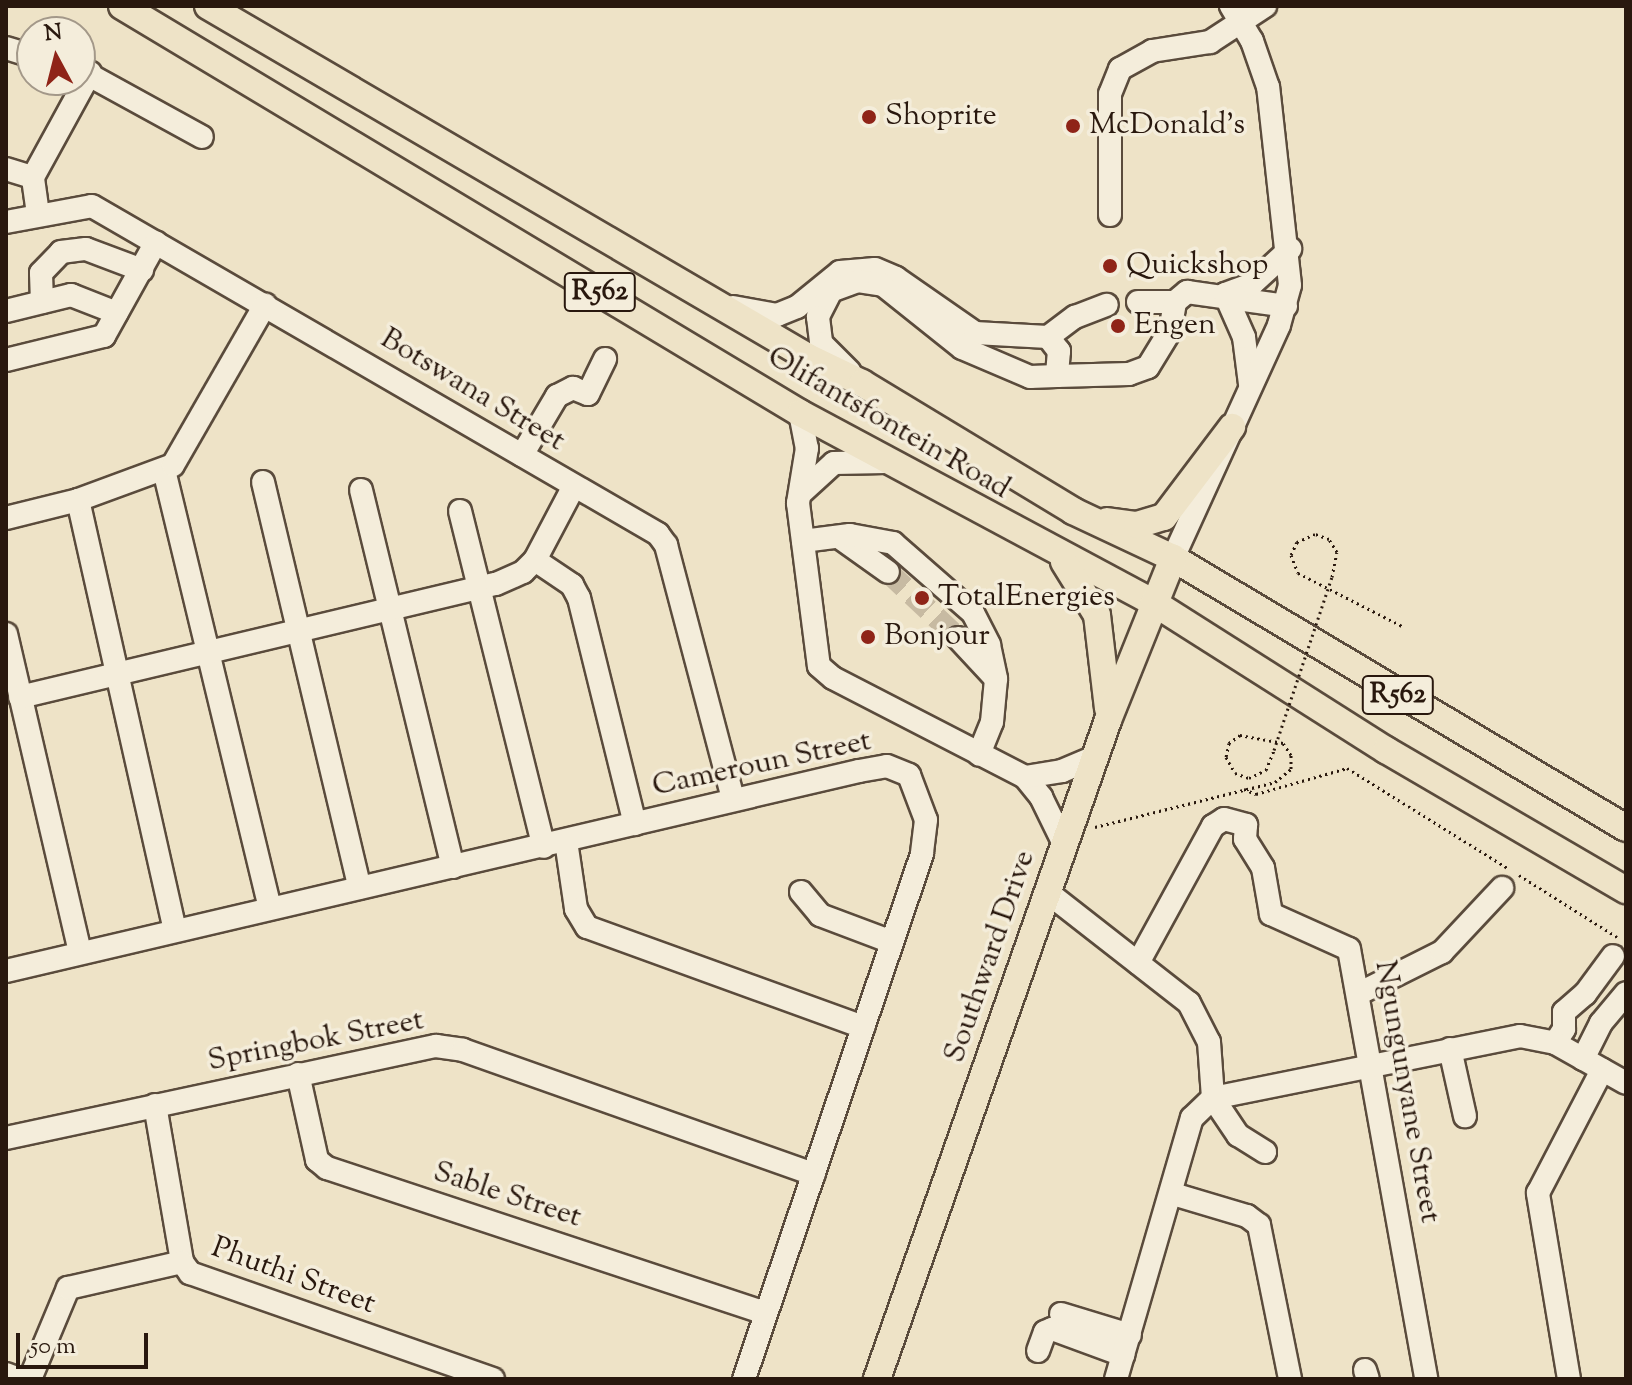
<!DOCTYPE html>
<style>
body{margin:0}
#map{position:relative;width:1632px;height:1385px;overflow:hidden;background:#eee3c7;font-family:"Sorts Mill Goudy",serif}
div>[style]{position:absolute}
.minor-tunnel>*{height:22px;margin-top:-11px;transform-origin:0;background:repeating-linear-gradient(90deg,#c7baa2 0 22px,transparent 0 33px)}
.path>*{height:3px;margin-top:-1.5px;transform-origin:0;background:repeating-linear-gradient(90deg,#29180e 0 2px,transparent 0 6px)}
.roads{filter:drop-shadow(2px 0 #5a4b3c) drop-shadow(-2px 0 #5a4b3c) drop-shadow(0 2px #5a4b3c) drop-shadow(0 -2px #5a4b3c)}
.minor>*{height:22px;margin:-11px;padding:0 11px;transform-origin:11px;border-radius:11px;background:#f4eddb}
.major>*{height:26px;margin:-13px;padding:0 13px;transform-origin:13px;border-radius:13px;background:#eee3c7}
.path-bridge>*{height:3px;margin-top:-1.5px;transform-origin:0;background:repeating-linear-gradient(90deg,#29180e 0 2px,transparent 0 6px)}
.dots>*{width:22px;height:22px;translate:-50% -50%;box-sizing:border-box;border:4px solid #f4eddb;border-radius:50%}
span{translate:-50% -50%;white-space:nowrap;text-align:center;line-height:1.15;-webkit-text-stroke:7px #f4eddb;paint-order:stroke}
.shield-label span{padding:2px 6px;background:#f4eddb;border:2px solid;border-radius:6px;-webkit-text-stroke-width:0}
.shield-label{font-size:28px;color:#29180e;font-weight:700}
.poi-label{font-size:30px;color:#29180e}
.left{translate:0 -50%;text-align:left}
.street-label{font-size:30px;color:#29180e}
.frame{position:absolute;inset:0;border:8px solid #29180e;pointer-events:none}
.north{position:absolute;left:16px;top:16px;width:80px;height:80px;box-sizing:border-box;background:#f4eddb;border:2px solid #a39889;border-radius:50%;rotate:353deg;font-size:22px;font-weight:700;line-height:32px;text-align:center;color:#29180e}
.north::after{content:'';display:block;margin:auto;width:28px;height:36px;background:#8f2418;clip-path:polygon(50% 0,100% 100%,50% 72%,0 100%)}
.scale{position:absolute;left:16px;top:1333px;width:132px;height:36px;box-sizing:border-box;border:4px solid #29180e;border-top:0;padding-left:10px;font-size:24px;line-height:28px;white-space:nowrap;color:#29180e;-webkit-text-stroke:6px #f4eddb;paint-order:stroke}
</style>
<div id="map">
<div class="minor-tunnel">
<i style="left:888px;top:572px;width:96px;rotate:43.3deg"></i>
</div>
<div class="path">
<i style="left:1332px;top:577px;width:25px;rotate:-79deg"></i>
<i style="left:1337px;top:552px;width:15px;rotate:-122deg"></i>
<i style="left:1329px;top:539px;width:15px;rotate:-160deg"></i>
<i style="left:1315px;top:534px;width:20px;rotate:156deg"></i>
<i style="left:1297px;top:542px;width:14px;rotate:115deg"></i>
<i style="left:1291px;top:555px;width:19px;rotate:69deg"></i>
<i style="left:1298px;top:573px;width:117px;rotate:27deg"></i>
<i style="left:1244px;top:789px;width:13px;rotate:23deg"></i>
<i style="left:1256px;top:794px;width:95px;rotate:-15.9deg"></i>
<i style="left:1347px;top:768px;width:191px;rotate:31.9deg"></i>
<i style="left:1095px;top:827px;width:186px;rotate:-14deg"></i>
<i style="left:1275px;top:782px;width:21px;rotate:-39deg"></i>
<i style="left:1291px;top:769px;width:14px;rotate:-90deg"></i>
<i style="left:1291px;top:755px;width:14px;rotate:-124deg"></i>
<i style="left:1283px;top:743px;width:44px;rotate:-169.5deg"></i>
<i style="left:1240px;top:735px;width:14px;rotate:144deg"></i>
<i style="left:1229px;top:743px;width:14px;rotate:102deg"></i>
<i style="left:1226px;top:757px;width:18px;rotate:61deg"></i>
<i style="left:1235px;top:773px;width:15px;rotate:20deg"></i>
<i style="left:1249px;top:778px;width:19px;rotate:-25deg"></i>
<i style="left:1266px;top:770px;width:22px;rotate:-68deg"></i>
<i style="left:1519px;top:875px;width:116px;rotate:32.3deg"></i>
</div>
<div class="roads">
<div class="minor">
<i style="left:6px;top:48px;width:27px;rotate:17deg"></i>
<i style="left:80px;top:70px;width:139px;rotate:28.8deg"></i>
<i style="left:6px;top:169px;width:28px;rotate:17deg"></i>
<i style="left:38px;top:214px;width:37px;rotate:-98deg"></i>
<i style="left:33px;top:177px;width:119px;rotate:-61.3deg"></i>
<i style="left:1110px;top:215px;width:121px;rotate:-90deg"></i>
<i style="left:1110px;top:94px;width:27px;rotate:-68deg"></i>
<i style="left:1120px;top:69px;width:37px;rotate:-29deg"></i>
<i style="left:1152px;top:51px;width:59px;rotate:-8.8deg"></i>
<i style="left:1210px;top:42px;width:66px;rotate:-33.2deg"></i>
<i style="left:6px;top:222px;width:87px;rotate:-10.5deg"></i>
<i style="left:92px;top:206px;width:654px;rotate:30.09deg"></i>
<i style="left:658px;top:534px;width:14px;rotate:54deg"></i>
<i style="left:666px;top:545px;width:262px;rotate:75.2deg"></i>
<i style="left:42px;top:302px;width:29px;rotate:-92deg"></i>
<i style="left:41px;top:273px;width:29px;rotate:-46deg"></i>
<i style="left:61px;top:252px;width:25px;rotate:-7deg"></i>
<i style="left:86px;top:249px;width:60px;rotate:20.6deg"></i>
<i style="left:1138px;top:302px;width:37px"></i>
<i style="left:733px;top:307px;width:45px;rotate:10.3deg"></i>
<i style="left:777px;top:315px;width:22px;rotate:-22deg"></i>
<i style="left:797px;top:307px;width:55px;rotate:-39.1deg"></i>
<i style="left:840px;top:272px;width:35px;rotate:-5deg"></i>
<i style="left:875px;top:269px;width:23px;rotate:23deg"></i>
<i style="left:896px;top:278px;width:96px;rotate:34.8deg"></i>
<i style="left:975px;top:333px;width:73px;rotate:3.1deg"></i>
<i style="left:1048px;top:337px;width:18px;rotate:52deg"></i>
<i style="left:1059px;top:351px;width:25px;rotate:95deg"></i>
<i style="left:1057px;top:376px;width:27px;rotate:178deg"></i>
<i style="left:1030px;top:377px;width:74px;rotate:-156.9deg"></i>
<i style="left:962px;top:348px;width:101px;rotate:-141.4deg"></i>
<i style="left:883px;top:285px;width:25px;rotate:-171deg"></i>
<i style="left:858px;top:281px;width:29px;rotate:160deg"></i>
<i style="left:831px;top:291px;width:29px;rotate:117deg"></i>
<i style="left:818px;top:317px;width:26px;rotate:83deg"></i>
<i style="left:821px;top:343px;width:40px;rotate:45deg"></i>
<i style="left:6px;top:311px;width:67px;rotate:-13.8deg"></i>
<i style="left:71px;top:295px;width:49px;rotate:21.4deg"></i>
<i style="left:1048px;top:337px;width:34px;rotate:-37deg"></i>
<i style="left:1075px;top:317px;width:34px;rotate:-21deg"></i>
<i style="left:6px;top:360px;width:101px;rotate:-13.8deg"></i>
<i style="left:104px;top:336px;width:107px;rotate:-61deg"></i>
<i style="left:1057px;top:376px;width:72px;rotate:-1.6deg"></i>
<i style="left:1129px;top:374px;width:20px;rotate:-20deg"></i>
<i style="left:1148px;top:367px;width:42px;rotate:-58.6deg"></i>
<i style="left:1170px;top:331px;width:29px;rotate:-80deg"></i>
<i style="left:1175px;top:302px;width:16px;rotate:-40deg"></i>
<i style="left:1187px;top:292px;width:100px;rotate:8deg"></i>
<i style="left:1250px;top:384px;width:47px;rotate:-97.3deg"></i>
<i style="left:1244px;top:337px;width:47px;rotate:-113.8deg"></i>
<i style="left:1225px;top:294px;width:29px;rotate:-20deg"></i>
<i style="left:1252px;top:284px;width:52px;rotate:-42.6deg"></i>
<i style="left:800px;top:413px;width:36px;rotate:79deg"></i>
<i style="left:807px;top:448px;width:56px;rotate:99.3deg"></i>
<i style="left:798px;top:503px;width:164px;rotate:82.7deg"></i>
<i style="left:819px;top:666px;width:18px;rotate:41deg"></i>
<i style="left:833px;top:678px;width:216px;rotate:27.3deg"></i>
<i style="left:1025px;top:777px;width:26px;rotate:51deg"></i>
<i style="left:1041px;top:797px;width:52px;rotate:63.9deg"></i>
<i style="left:522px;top:455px;width:69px;rotate:-59.3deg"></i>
<i style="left:557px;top:396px;width:18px;rotate:-27deg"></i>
<i style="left:573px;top:388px;width:16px;rotate:22deg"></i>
<i style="left:588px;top:394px;width:39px;rotate:-64deg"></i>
<i style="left:164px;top:470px;width:451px;rotate:76.4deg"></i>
<i style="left:263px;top:482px;width:417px;rotate:76.6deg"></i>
<i style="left:574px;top:486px;width:84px;rotate:117.8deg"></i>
<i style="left:535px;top:560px;width:45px;rotate:34deg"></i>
<i style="left:572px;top:585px;width:15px;rotate:62deg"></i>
<i style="left:579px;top:598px;width:233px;rotate:76.1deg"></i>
<i style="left:361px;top:490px;width:388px;rotate:76.3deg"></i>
<i style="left:800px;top:494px;width:46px;rotate:-42.4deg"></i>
<i style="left:834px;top:463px;width:52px;rotate:-1.1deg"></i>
<i style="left:78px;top:500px;width:440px;rotate:77.3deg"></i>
<i style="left:460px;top:511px;width:346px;rotate:76deg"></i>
<i style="left:6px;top:518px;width:74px;rotate:-14deg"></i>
<i style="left:78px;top:500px;width:101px;rotate:-20.2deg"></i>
<i style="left:173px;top:465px;width:185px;rotate:-60.1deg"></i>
<i style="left:839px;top:537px;width:60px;rotate:35.5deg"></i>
<i style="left:803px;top:541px;width:47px;rotate:-7.3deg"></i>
<i style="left:850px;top:535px;width:44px;rotate:10.5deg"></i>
<i style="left:893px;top:543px;width:106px;rotate:41.2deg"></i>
<i style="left:973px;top:613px;width:36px;rotate:63deg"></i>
<i style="left:989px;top:645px;width:35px;rotate:78deg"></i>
<i style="left:996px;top:679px;width:43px;rotate:95.3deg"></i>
<i style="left:992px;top:722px;width:35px;rotate:112deg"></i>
<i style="left:1173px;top:558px;width:256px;rotate:-65.5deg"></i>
<i style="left:1279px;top:325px;width:41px;rotate:-74.6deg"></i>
<i style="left:1290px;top:285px;width:199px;rotate:-96.3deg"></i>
<i style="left:1268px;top:87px;width:49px;rotate:-109.2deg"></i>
<i style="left:1252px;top:41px;width:41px;rotate:-121deg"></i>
<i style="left:6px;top:634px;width:327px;rotate:76.9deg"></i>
<i style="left:958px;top:638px;width:54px;rotate:47.2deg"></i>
<i style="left:20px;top:697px;width:489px;rotate:-13.4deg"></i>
<i style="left:496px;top:584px;width:30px;rotate:-24deg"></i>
<i style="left:523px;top:572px;width:17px;rotate:-45deg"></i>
<i style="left:1025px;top:777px;width:37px;rotate:-9deg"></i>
<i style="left:1062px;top:771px;width:36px;rotate:-23deg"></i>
<i style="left:566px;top:841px;width:69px;rotate:81.6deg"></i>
<i style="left:576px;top:909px;width:21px;rotate:59deg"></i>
<i style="left:587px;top:927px;width:294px;rotate:19.9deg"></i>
<i style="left:801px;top:892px;width:30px;rotate:50deg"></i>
<i style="left:820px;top:915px;width:77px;rotate:20.6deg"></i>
<i style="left:1047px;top:892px;width:180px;rotate:38deg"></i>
<i style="left:1189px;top:1003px;width:44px;rotate:62.9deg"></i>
<i style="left:1209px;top:1042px;width:56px;rotate:85.9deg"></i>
<i style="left:1213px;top:1098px;width:45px;rotate:56deg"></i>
<i style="left:1238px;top:1135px;width:32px;rotate:32deg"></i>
<i style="left:1138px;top:963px;width:156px;rotate:-61.3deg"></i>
<i style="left:1213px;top:826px;width:13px;rotate:-32deg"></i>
<i style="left:1224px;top:819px;width:23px;rotate:15deg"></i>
<i style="left:1246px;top:825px;width:14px;rotate:94deg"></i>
<i style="left:1245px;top:839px;width:34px;rotate:58deg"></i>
<i style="left:1263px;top:868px;width:47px;rotate:80.1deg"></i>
<i style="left:1271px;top:914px;width:85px;rotate:24.2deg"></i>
<i style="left:1349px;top:949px;width:437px;rotate:79.8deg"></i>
<i style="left:6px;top:971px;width:876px;rotate:-13.2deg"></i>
<i style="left:859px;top:771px;width:28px;rotate:-10deg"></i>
<i style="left:887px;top:766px;width:24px;rotate:22deg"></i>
<i style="left:909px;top:775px;width:48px;rotate:69.3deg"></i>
<i style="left:926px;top:820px;width:34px;rotate:97deg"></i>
<i style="left:922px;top:854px;width:554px;rotate:108.73deg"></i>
<i style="left:1358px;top:994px;width:94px;rotate:-26.6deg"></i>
<i style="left:1442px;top:952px;width:88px;rotate:-46.8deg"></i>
<i style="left:1555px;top:1043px;width:17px;rotate:-57deg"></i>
<i style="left:1564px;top:1029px;width:17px;rotate:-90deg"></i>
<i style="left:1564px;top:1012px;width:28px;rotate:-41deg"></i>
<i style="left:1585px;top:994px;width:47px;rotate:-53.6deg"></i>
<i style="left:1450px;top:1049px;width:69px;rotate:77.4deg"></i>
<i style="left:1583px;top:1059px;width:40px;rotate:-63.4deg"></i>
<i style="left:1601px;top:1023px;width:39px;rotate:-50deg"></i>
<i style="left:298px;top:1074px;width:88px;rotate:77.5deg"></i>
<i style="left:317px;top:1160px;width:13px;rotate:39deg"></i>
<i style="left:327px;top:1168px;width:461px;rotate:18.3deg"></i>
<i style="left:155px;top:1105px;width:159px;rotate:80.2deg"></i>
<i style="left:182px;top:1262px;width:14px;rotate:54deg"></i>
<i style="left:190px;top:1273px;width:321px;rotate:19.3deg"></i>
<i style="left:6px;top:1138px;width:440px;rotate:-12.1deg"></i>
<i style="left:436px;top:1046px;width:27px;rotate:8deg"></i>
<i style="left:463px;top:1050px;width:372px;rotate:19.5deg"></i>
<i style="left:1173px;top:1194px;width:77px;rotate:16.6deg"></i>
<i style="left:1247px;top:1216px;width:15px;rotate:37deg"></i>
<i style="left:1259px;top:1225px;width:157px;rotate:78.6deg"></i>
<i style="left:1061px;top:1314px;width:72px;rotate:16.9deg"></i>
<i style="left:1038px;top:1351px;width:20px;rotate:-70deg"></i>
<i style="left:1045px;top:1332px;width:8px;rotate:-23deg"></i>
<i style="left:1052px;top:1329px;width:76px;rotate:20.1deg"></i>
<i style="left:1365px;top:1370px;width:9px;rotate:72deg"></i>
<i style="left:6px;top:1374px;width:14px;rotate:21deg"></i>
<i style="left:30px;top:1379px;width:99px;rotate:-67.3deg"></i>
<i style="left:68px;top:1288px;width:117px;rotate:-12.8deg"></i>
<i style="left:1116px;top:1379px;width:272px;rotate:-73.8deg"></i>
<i style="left:1192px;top:1118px;width:29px;rotate:-44deg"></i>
<i style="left:1213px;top:1098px;width:313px;rotate:-11.4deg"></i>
<i style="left:1520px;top:1036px;width:36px;rotate:11deg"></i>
<i style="left:1555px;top:1043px;width:81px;rotate:29.4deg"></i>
<i style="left:1569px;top:1379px;width:189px;rotate:-99.5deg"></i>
<i style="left:1538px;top:1193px;width:139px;rotate:-62.5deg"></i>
</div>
<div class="major">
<i style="left:122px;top:6px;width:791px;rotate:30.98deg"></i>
<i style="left:800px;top:413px;width:402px;rotate:28.2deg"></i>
<i style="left:1154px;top:603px;width:275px;rotate:32.4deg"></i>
<i style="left:1386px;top:750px;width:278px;rotate:30.3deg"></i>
<i style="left:208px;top:6px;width:695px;rotate:30.33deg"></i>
<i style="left:808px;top:357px;width:60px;rotate:25.7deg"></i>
<i style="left:862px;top:383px;width:247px;rotate:31.2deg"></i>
<i style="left:1073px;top:511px;width:110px;rotate:25.2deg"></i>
<i style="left:1173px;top:558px;width:527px;rotate:30.8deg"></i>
<i style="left:1107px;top:521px;width:30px;rotate:8deg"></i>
<i style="left:1137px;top:525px;width:28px;rotate:-17deg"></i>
<i style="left:1164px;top:517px;width:113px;rotate:-52.9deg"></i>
<i style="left:1064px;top:562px;width:62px;rotate:58.1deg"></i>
<i style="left:1097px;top:615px;width:94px;rotate:83.3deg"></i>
<i style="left:877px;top:1379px;width:698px;rotate:-70.68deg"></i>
<i style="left:1108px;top:720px;width:175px;rotate:-68.1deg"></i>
</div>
</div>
<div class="path-bridge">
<i style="left:1274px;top:750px;width:182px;rotate:-71.5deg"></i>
</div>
<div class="dots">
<i style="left:869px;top:117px;background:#8f2418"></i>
<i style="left:1073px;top:126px;background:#8f2418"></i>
<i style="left:1110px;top:266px;background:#8f2418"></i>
<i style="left:1118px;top:326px;background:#8f2418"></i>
<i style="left:922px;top:598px;background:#8f2418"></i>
<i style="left:868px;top:637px;background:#8f2418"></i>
</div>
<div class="shield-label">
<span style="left:600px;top:292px">R562</span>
<span style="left:1398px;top:695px">R562</span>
</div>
<div class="poi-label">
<span class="left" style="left:885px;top:117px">Shoprite</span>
<span class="left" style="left:1089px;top:126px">McDonald's</span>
<span class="left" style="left:1126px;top:266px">Quickshop</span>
<span class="left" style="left:1134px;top:326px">Engen</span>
<span class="left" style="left:938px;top:598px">TotalEnergies</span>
<span class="left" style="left:884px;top:637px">Bonjour</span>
</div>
<div class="street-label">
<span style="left:472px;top:391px;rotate:31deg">Botswana Street</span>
<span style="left:888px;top:424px;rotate:30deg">Olifantsfontein Road</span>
<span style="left:762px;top:765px;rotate:-12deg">Cameroun Street</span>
<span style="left:991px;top:957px;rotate:-71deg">Southward Drive</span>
<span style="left:316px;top:1042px;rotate:-11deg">Springbok Street</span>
<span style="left:1406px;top:1092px;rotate:80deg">Ngungunyane Street</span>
<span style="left:507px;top:1196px;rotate:18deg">Sable Street</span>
<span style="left:293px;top:1277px;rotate:20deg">Phuthi Street</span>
</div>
<div class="frame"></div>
<div class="north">N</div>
<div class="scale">50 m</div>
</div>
